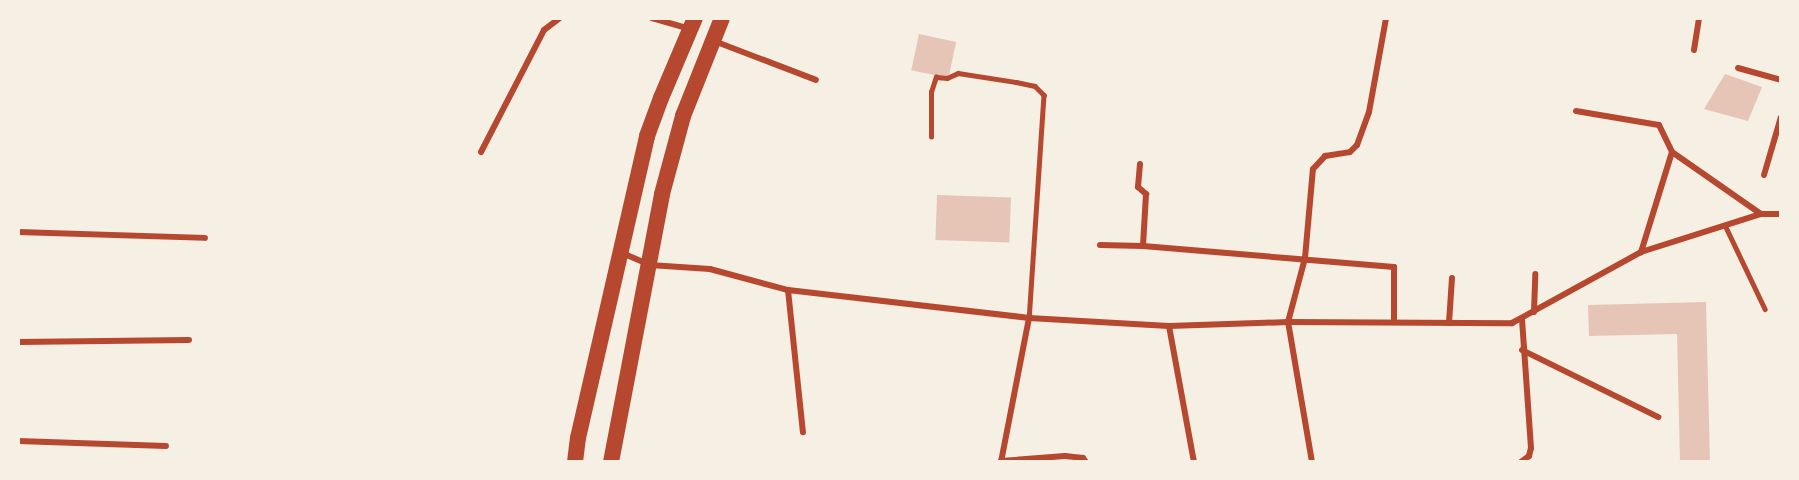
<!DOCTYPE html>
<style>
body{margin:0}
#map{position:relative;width:1799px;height:480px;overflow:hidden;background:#f6efe4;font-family:"Archivo Narrow",sans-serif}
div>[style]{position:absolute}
.building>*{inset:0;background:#e6c5b7;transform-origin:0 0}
.service>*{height:4.5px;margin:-2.25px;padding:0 2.25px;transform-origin:2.25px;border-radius:2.25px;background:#b5482f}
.minor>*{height:6px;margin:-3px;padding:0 3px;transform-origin:3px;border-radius:3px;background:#b5482f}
.trunk>*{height:16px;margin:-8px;padding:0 8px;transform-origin:8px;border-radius:8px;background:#b5482f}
span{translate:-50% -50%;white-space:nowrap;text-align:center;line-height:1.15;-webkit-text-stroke:5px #f6efe4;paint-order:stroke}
.frame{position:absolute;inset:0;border:20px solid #f6efe4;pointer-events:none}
</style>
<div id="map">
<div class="building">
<i style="left:919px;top:34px;width:38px;height:37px;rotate:12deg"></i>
<i style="clip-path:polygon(1725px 74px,1762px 87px,1748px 121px,1704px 109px)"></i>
<i style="left:937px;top:195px;width:74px;height:45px;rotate:2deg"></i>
<i style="clip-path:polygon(1706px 302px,1710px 462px,1680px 462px,1677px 334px,1589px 336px,1588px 305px)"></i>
</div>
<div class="service">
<i style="left:931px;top:137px;width:45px;rotate:-90deg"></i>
<i style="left:931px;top:92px;width:16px;rotate:-72deg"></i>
<i style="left:936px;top:77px;width:11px;rotate:5deg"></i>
<i style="left:947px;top:78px;width:12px;rotate:-24deg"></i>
<i style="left:958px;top:73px;width:59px;rotate:8.8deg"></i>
<i style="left:1016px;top:82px;width:19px;rotate:12deg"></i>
<i style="left:1035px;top:86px;width:13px;rotate:45deg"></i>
<i style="left:1044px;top:95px;width:224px;rotate:93.8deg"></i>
<i style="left:1725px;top:225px;width:93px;rotate:64.5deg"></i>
</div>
<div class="minor">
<i style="left:652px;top:18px;width:40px;rotate:16deg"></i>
<i style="left:714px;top:41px;width:109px;rotate:20.9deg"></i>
<i style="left:1694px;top:50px;width:32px;rotate:-81deg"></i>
<i style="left:1738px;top:68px;width:45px;rotate:15.6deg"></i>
<i style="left:1576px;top:111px;width:84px;rotate:9.6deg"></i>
<i style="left:1659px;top:125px;width:30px;rotate:64deg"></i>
<i style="left:1672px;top:152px;width:105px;rotate:107.2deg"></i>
<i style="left:481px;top:152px;width:137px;rotate:-62.7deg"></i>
<i style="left:544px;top:30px;width:20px;rotate:-37deg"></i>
<i style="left:1672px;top:152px;width:108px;rotate:34.9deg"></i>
<i style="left:1140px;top:164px;width:23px;rotate:95deg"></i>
<i style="left:1138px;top:187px;width:11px;rotate:41deg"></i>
<i style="left:1146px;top:194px;width:52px;rotate:93.3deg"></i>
<i style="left:1143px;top:246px;width:252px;rotate:4.8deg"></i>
<i style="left:1394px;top:267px;width:55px;rotate:90deg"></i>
<i style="left:1764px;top:175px;width:60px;rotate:-73.7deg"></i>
<i style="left:18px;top:232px;width:187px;rotate:1.8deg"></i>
<i style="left:1100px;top:245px;width:43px;rotate:1.3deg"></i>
<i style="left:622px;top:253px;width:30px;rotate:23deg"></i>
<i style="left:650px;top:265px;width:60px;rotate:3.8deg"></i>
<i style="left:710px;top:269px;width:81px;rotate:15.1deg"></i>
<i style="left:788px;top:290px;width:243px;rotate:6.6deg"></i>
<i style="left:1029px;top:318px;width:140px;rotate:3.3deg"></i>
<i style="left:1169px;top:326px;width:119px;rotate:-1.9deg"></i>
<i style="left:1288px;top:322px;width:224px;rotate:0.3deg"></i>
<i style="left:1512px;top:323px;width:147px;rotate:-28.8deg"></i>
<i style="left:1641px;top:252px;width:126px;rotate:-17.6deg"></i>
<i style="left:1761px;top:214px;width:20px"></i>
<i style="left:788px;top:290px;width:143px;rotate:84deg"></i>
<i style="left:1534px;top:312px;width:38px;rotate:-88deg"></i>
<i style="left:1449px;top:323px;width:45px;rotate:-86.2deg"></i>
<i style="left:1169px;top:326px;width:138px;rotate:79.6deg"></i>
<i style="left:18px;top:342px;width:171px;rotate:-0.7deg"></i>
<i style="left:1522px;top:350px;width:152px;rotate:26.2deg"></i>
<i style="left:18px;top:441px;width:148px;rotate:1.9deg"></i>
<i style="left:1001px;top:461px;width:64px;rotate:-4.5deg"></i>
<i style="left:1065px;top:456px;width:18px;rotate:6deg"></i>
<i style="left:1083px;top:458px;width:5px;rotate:53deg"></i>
<i style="left:1001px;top:462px;width:147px;rotate:-79deg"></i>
<i style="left:1312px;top:462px;width:142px;rotate:-99.7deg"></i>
<i style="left:1288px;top:322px;width:66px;rotate:-75.1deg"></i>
<i style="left:1305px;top:258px;width:89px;rotate:-84.9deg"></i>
<i style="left:1313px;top:169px;width:18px;rotate:-47deg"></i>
<i style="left:1325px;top:156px;width:25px;rotate:-9deg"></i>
<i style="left:1350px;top:152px;width:10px;rotate:-45deg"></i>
<i style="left:1357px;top:145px;width:35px;rotate:-70deg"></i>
<i style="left:1369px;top:112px;width:96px;rotate:-79.7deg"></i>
<i style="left:1521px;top:462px;width:10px;rotate:-37deg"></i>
<i style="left:1529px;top:456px;width:8px;rotate:-76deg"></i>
<i style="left:1531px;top:448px;width:128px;rotate:-94deg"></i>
</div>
<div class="trunk">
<i style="left:575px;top:462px;width:24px;rotate:-83deg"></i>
<i style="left:578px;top:438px;width:310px;rotate:-77.1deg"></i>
<i style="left:647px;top:136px;width:40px;rotate:-69.8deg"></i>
<i style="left:661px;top:98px;width:87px;rotate:-67deg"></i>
<i style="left:611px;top:462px;width:273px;rotate:-79.2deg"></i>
<i style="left:662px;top:194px;width:81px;rotate:-74.9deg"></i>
<i style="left:683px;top:116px;width:105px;rotate:-68.3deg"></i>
</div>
<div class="frame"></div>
</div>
